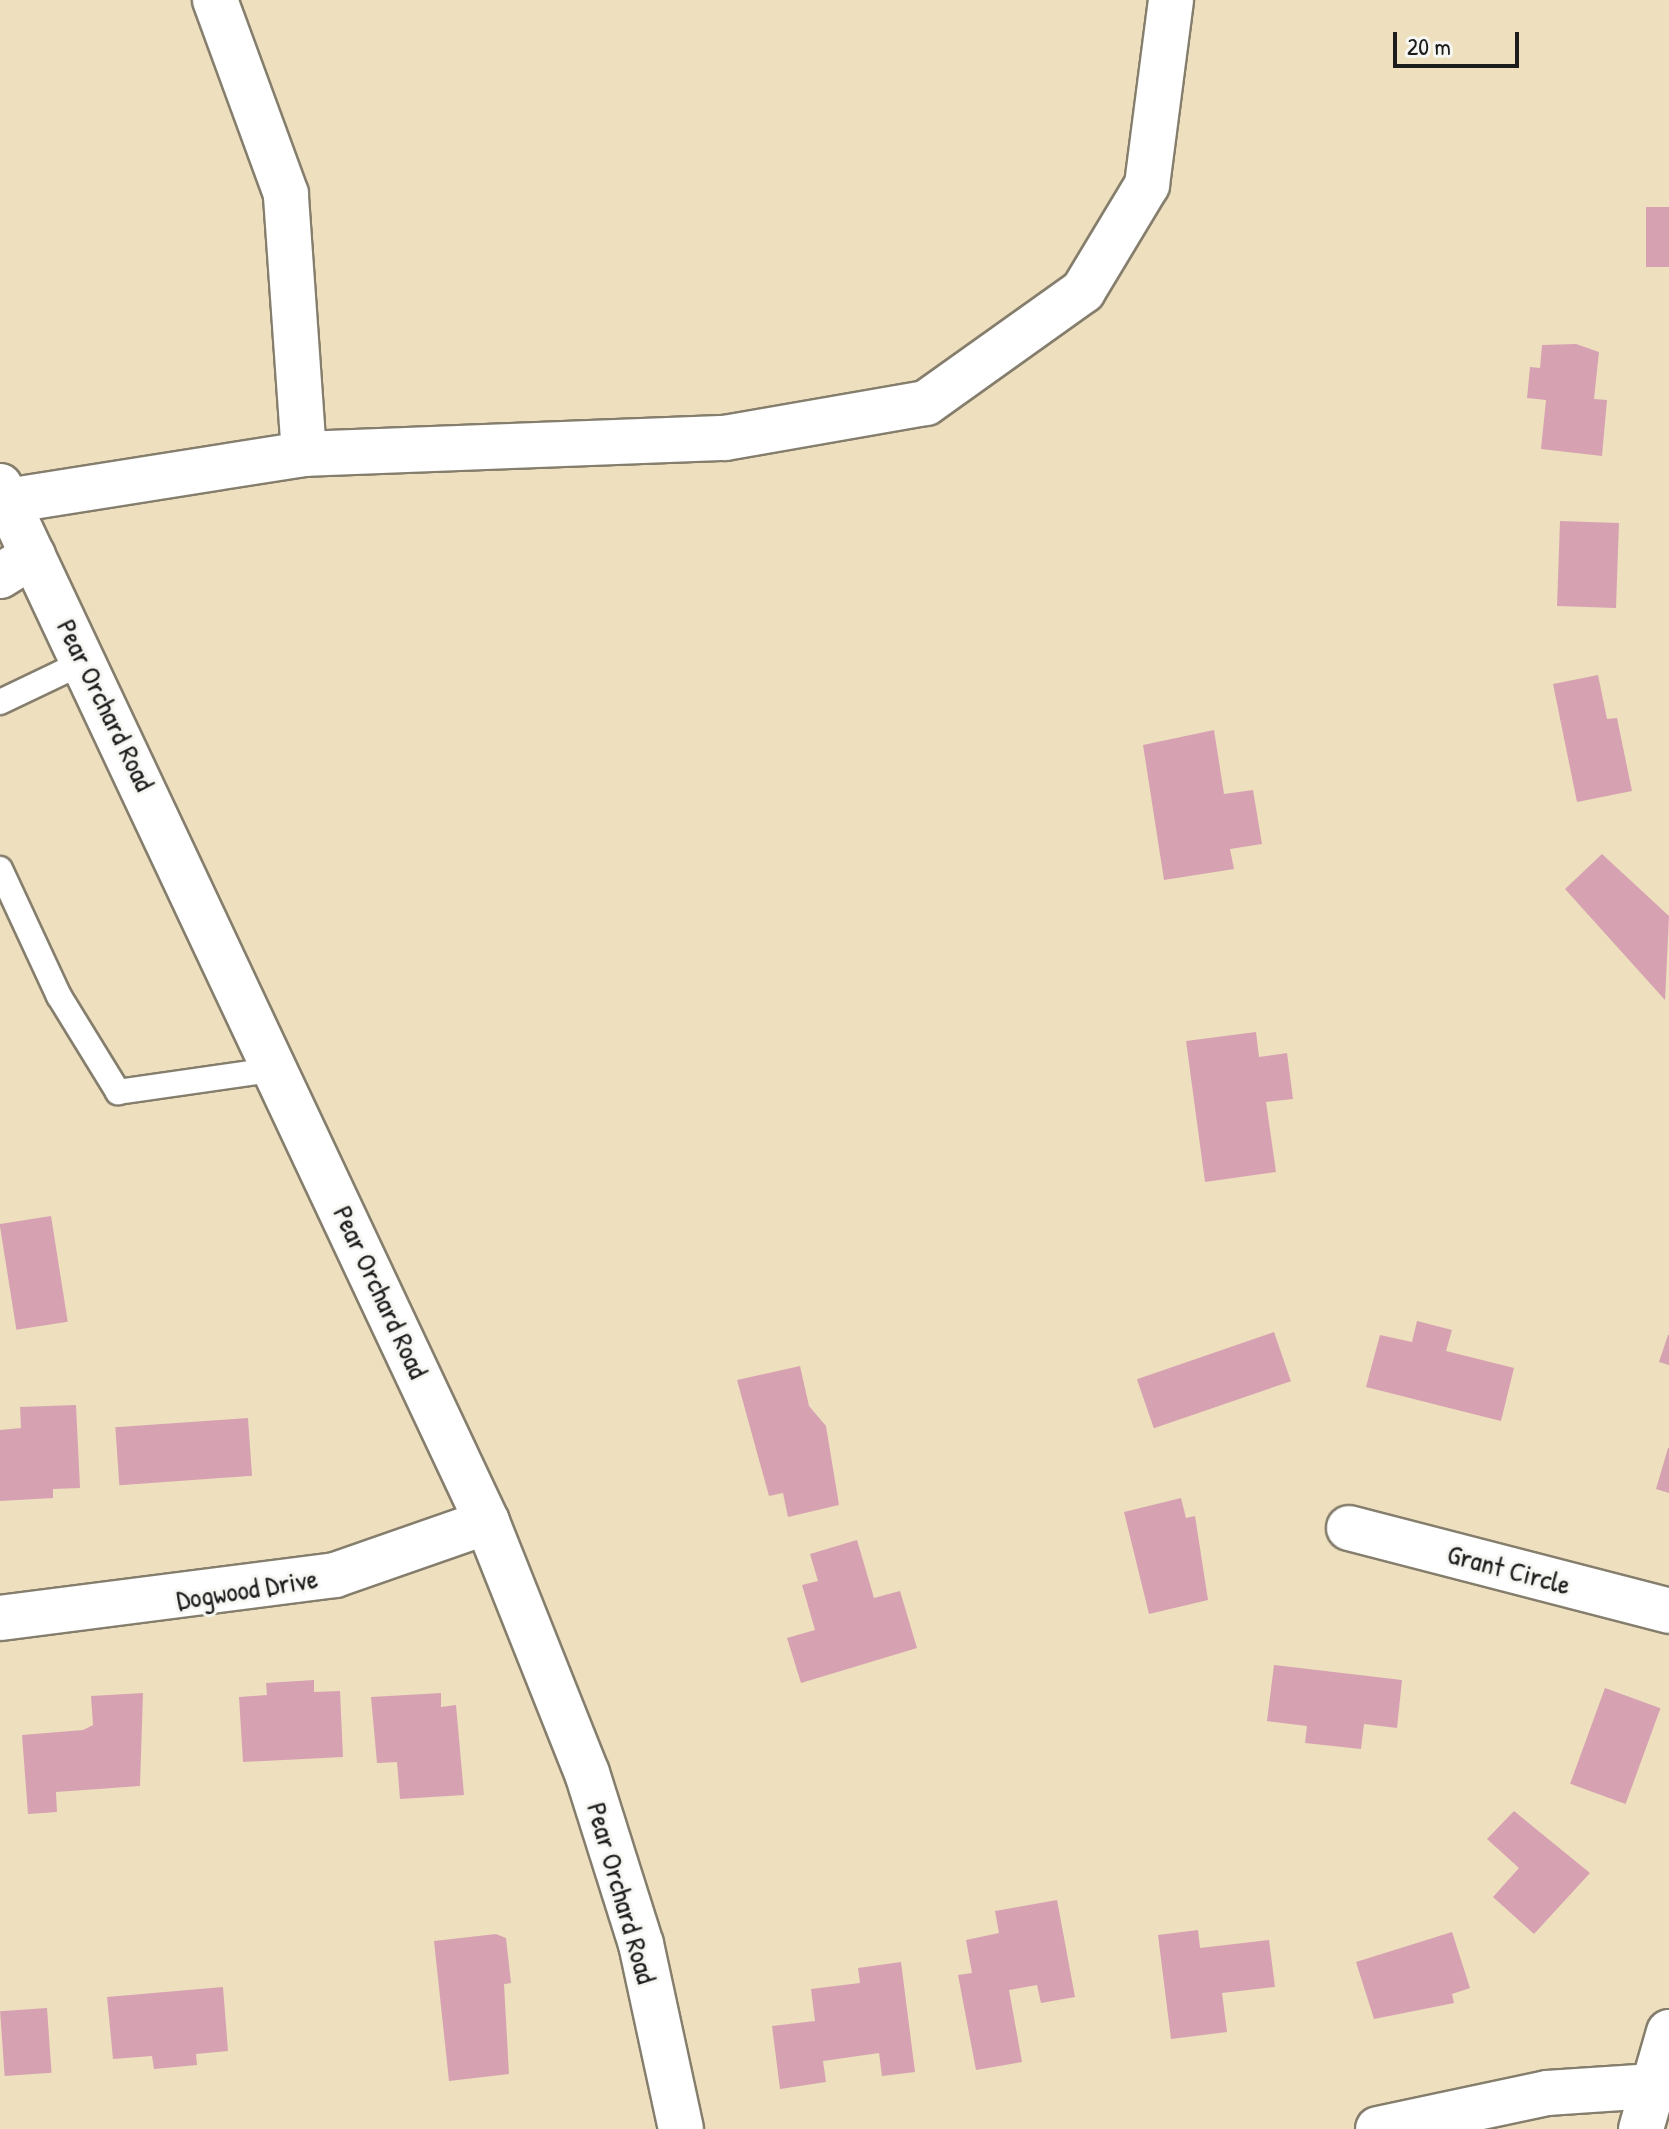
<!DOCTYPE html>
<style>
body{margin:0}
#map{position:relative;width:1669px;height:2129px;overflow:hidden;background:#eedfbe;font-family:"Patrick Hand",sans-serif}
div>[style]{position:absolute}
.building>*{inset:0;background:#d6a2b2;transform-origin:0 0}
.roads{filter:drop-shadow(2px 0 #857e6d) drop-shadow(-2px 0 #857e6d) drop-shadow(0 2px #857e6d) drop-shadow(0 -2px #857e6d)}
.service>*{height:24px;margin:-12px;padding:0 12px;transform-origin:12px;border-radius:12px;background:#fff}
.minor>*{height:44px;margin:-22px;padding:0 22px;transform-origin:22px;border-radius:22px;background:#fff}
span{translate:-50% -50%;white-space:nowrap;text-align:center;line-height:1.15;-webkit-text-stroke:6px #f6f6f2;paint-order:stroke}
.street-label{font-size:28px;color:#1c1c1c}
.scale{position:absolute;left:1393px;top:32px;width:126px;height:36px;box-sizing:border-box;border:4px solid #1c1c1c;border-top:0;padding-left:10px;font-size:24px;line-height:28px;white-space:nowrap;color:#1c1c1c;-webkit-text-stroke:6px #f6f6f2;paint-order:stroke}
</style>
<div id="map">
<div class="building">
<i style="left:1669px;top:207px;width:60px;height:23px;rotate:90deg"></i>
<i style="clip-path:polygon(1576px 344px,1599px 352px,1594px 399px,1607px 400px,1602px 456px,1541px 449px,1546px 400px,1527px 398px,1530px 367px,1540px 368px,1542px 345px)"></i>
<i style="left:1560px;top:521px;width:59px;height:85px;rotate:2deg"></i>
<i style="clip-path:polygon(1598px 675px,1607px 719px,1617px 718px,1632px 791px,1577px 802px,1553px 684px)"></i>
<i style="clip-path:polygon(1214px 730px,1224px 794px,1253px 790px,1262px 844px,1230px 849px,1234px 869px,1164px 880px,1143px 745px)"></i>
<i style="clip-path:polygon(1602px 854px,1669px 916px,1665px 1000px,1565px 889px)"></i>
<i style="clip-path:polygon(1256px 1032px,1259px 1057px,1287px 1053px,1293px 1099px,1266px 1102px,1276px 1172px,1205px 1182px,1186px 1041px)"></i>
<i style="left:51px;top:1216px;width:107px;height:52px;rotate:81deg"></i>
<i style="clip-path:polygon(1417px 1321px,1452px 1330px,1446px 1351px,1514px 1368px,1501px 1421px,1366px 1387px,1380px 1335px,1412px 1342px)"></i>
<i style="left:1274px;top:1332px;width:52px;height:145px;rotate:71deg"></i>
<i style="clip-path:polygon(1668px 1335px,1669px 1335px,1669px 1365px,1659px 1362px)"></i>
<i style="clip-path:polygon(800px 1366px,809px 1406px,826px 1426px,839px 1505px,788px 1517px,783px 1493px,769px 1496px,737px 1380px)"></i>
<i style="clip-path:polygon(76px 1405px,80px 1488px,53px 1489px,53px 1498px,0 1501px,0 1430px,21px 1428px,20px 1407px)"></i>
<i style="left:248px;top:1418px;width:58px;height:133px;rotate:86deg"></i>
<i style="clip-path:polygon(1668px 1448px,1669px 1448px,1669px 1493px,1656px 1489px)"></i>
<i style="clip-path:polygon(1181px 1498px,1186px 1518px,1195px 1516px,1208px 1600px,1149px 1614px,1124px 1512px)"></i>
<i style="clip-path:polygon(857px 1540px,874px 1598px,900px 1591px,917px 1648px,801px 1683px,787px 1638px,815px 1630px,802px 1585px,818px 1581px,810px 1554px)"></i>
<i style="clip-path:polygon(1274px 1665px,1402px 1680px,1397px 1728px,1364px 1724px,1361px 1749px,1305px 1743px,1307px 1726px,1267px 1721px)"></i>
<i style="clip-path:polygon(314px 1680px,314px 1692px,340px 1691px,343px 1757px,243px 1762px,239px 1697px,267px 1695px,266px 1683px)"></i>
<i style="left:1605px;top:1688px;width:59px;height:102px;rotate:20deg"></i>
<i style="clip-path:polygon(143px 1693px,140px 1786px,56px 1792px,57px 1812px,28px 1814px,22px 1735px,83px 1730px,93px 1725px,91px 1696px)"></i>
<i style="clip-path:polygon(441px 1693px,441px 1707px,456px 1705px,464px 1795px,400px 1799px,397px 1762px,377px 1763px,371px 1697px)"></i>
<i style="clip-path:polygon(1514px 1811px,1590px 1873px,1534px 1934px,1493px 1897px,1519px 1868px,1487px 1839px)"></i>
<i style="clip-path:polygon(1057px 1900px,1075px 1997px,1041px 2003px,1037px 1985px,1009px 1990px,1022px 2062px,976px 2070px,958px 1975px,972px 1973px,966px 1940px,999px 1933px,995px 1911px)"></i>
<i style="clip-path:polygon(1198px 1930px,1200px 1948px,1269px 1940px,1275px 1987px,1222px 1993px,1227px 2032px,1171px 2039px,1158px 1935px)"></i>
<i style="clip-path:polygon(1452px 1932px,1470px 1988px,1452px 1994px,1454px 2003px,1374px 2019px,1356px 1962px)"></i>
<i style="clip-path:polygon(496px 1934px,506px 1938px,511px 1983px,504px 1984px,509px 2074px,449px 2081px,434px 1941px)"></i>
<i style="clip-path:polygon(901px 1962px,915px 2072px,882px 2076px,879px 2053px,823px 2061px,826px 2082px,780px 2089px,772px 2026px,815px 2021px,811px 1989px,860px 1983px,858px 1968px)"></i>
<i style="clip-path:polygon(223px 1987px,228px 2051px,196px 2054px,197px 2065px,154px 2069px,152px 2056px,113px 2059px,107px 1997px)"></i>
<i style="left:47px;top:2008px;width:65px;height:47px;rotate:86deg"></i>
</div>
<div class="roads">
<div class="service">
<i style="left:0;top:702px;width:95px;rotate:-25.5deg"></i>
<i style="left:0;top:869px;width:140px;rotate:65.1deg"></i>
<i style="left:59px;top:996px;width:113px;rotate:58.4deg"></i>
<i style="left:118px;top:1092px;width:161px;rotate:-8.2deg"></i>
</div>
<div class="minor">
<i style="left:304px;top:454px;width:421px;rotate:-2.2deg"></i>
<i style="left:725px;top:438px;width:204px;rotate:-9.9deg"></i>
<i style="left:926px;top:403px;width:193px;rotate:-35.5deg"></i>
<i style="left:1083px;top:291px;width:124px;rotate:-58.9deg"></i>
<i style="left:1147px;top:185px;width:187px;rotate:-82.6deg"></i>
<i style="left:0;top:486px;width:1145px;rotate:64.82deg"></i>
<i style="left:487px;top:1522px;width:270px;rotate:68.3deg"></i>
<i style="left:587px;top:1773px;width:179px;rotate:72.5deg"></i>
<i style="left:641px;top:1944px;width:189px;rotate:77.8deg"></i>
<i style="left:7px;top:501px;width:301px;rotate:-9deg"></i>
<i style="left:304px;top:454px;width:261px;rotate:-94deg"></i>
<i style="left:286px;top:194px;width:207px;rotate:-110.1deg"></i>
<i style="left:0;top:576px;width:39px;rotate:-32deg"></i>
<i style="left:1349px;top:1528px;width:331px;rotate:14.5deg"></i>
<i style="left:0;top:1618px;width:338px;rotate:-7.3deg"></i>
<i style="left:335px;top:1575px;width:161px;rotate:-19.2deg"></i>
<i style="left:1378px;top:2129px;width:173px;rotate:-12deg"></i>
<i style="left:1547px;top:2093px;width:122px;rotate:-3.8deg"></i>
<i style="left:1641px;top:2129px;width:101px;rotate:-73.9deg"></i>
</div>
</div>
<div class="street-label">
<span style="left:106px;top:705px;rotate:64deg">Pear Orchard Road</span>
<span style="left:381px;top:1292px;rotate:65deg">Pear Orchard Road</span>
<span style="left:1509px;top:1569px;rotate:15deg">Grant Circle</span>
<span style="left:247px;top:1589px;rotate:-9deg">Dogwood Drive</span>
<span style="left:622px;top:1893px;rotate:74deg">Pear Orchard Road</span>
</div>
<div class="scale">20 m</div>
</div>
